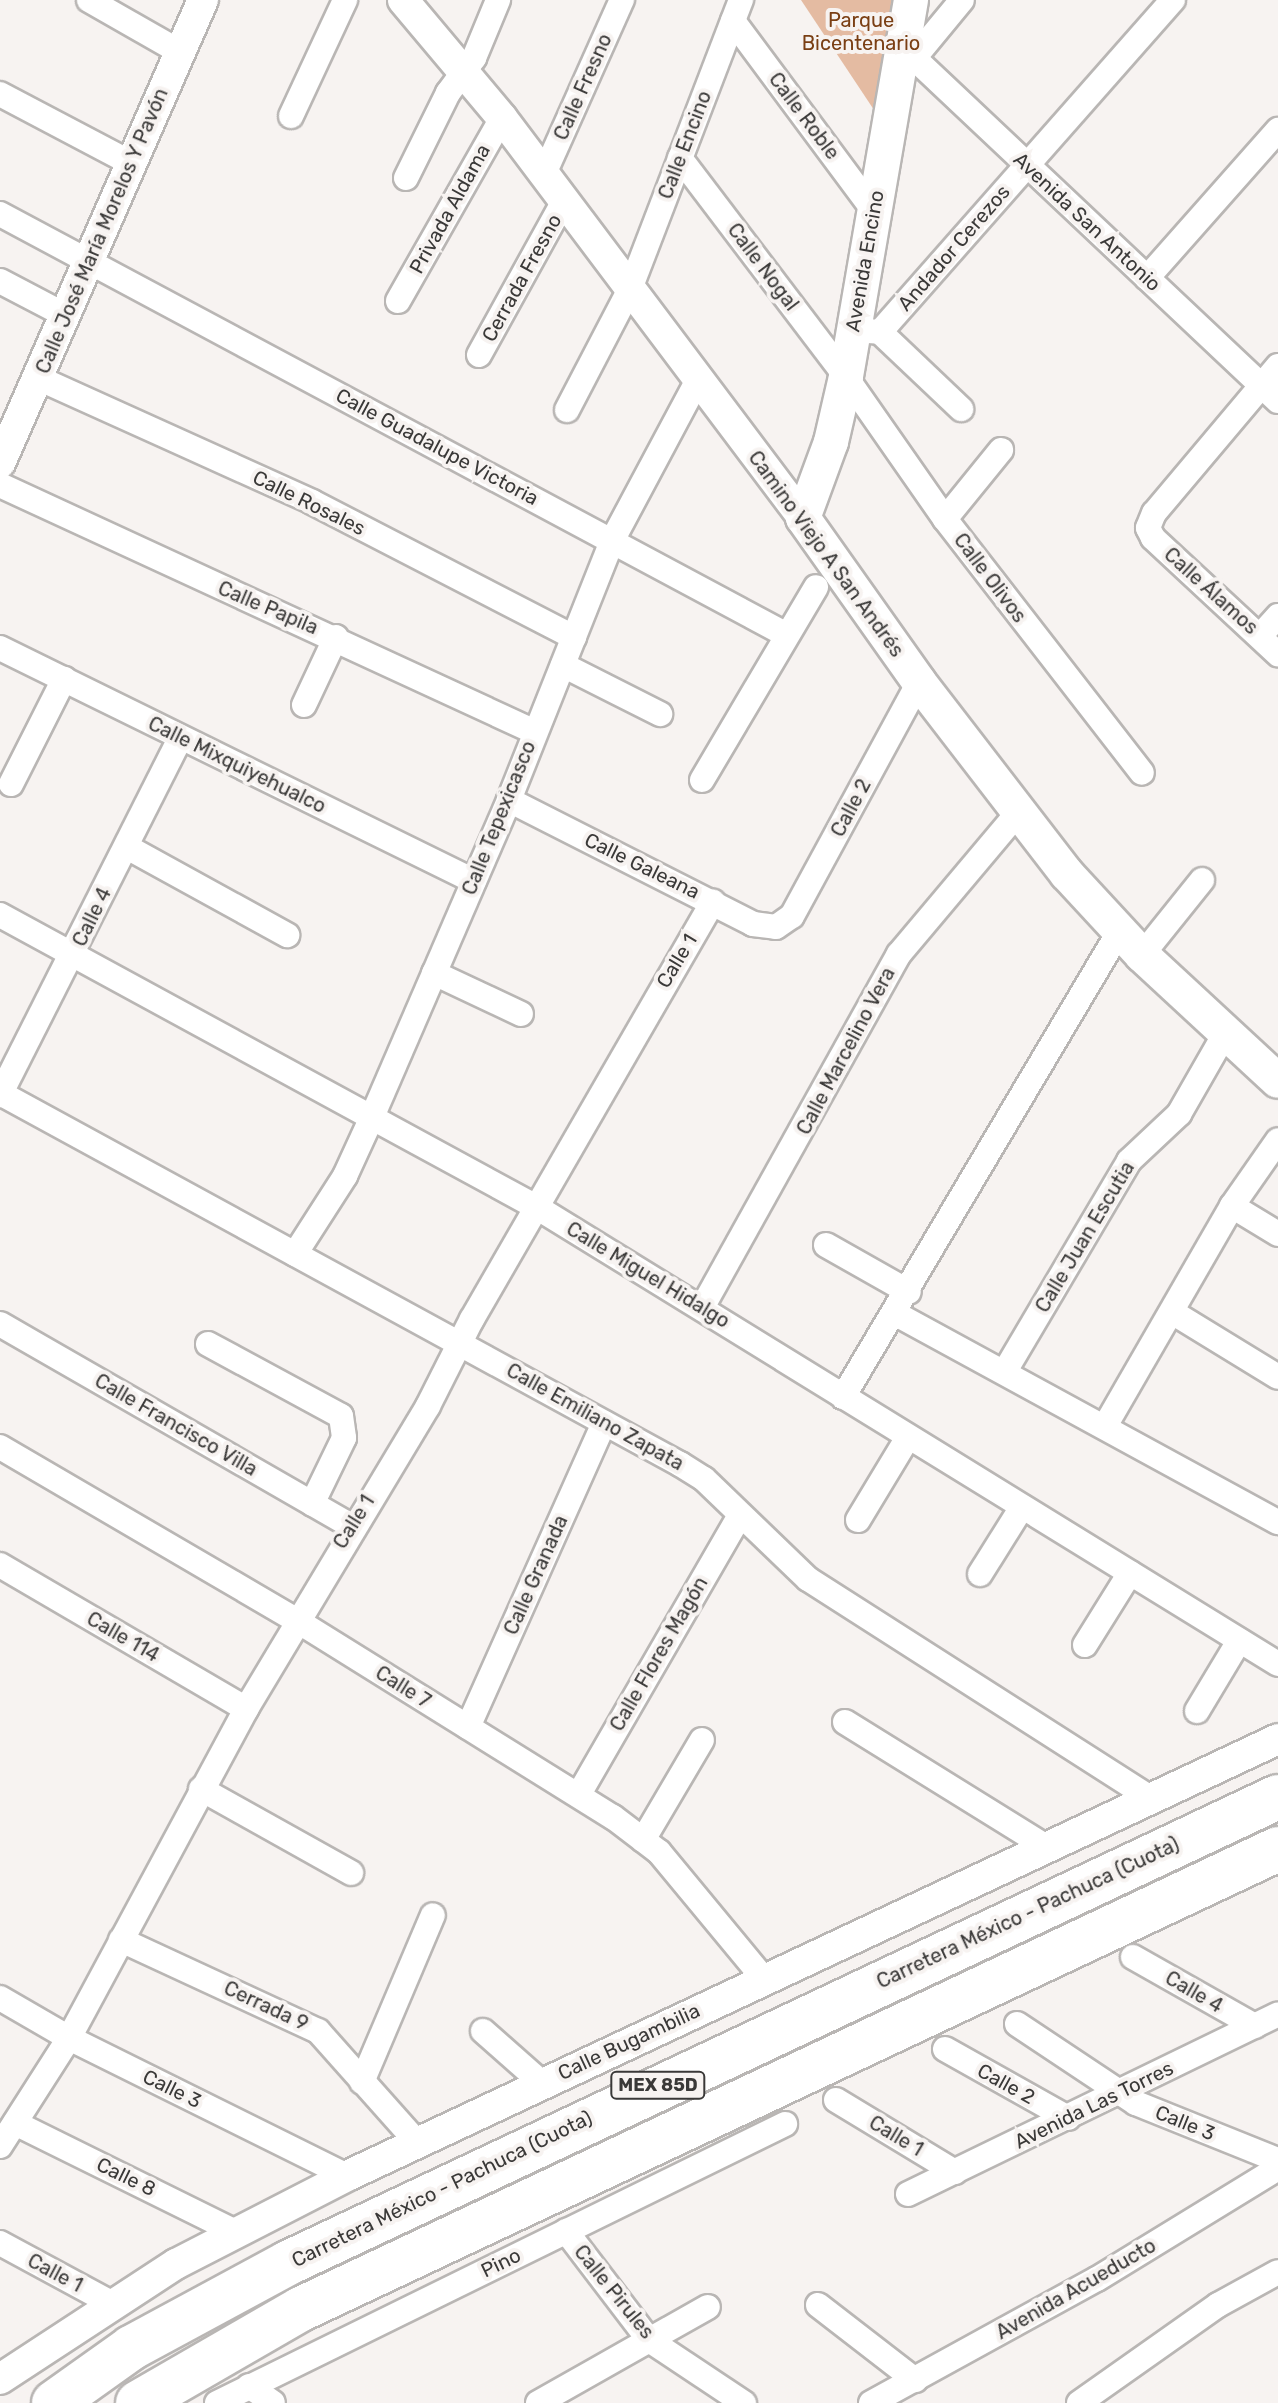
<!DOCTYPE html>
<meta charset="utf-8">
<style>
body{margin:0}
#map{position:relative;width:1278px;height:2403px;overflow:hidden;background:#f7f3f1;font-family:Rubik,sans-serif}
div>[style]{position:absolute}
.green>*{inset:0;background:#e4bba2}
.roads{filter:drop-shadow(2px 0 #b9b6b4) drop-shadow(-2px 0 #b9b6b4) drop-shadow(0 2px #b9b6b4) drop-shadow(0 -2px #b9b6b4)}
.minor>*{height:24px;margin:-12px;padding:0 12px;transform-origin:12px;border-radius:12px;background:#fff}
.tertiary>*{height:30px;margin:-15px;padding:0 15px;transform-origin:15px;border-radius:15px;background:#fff}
.secondary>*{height:34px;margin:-17px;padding:0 17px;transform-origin:17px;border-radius:17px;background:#fff}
.motorway>*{height:44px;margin:-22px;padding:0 22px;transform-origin:22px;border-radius:22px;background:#fff}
span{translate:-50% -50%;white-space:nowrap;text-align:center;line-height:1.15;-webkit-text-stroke:8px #f7f3f1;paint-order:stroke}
.shield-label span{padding:2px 6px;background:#f7f3f1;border:2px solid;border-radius:6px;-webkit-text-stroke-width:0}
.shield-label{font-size:18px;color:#3a3938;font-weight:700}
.park-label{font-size:20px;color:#7a3f14}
.street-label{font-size:20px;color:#3a3938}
</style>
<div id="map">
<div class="green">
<i style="clip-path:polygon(801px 0,896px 0,882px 122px)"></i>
</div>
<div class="roads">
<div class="minor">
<i style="left:89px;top:0;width:105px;rotate:29.7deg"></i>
<i style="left:733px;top:21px;width:237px;rotate:53.4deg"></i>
<i style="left:904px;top:49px;width:13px;rotate:42deg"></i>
<i style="left:914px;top:58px;width:75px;rotate:-50.4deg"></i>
<i style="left:914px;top:58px;width:500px;rotate:43.3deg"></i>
<i style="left:0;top:94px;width:148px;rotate:27.8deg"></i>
<i style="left:291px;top:116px;width:128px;rotate:-65deg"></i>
<i style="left:680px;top:158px;width:275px;rotate:52.8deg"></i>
<i style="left:846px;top:377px;width:173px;rotate:55.1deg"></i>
<i style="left:945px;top:519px;width:321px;rotate:52.2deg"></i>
<i style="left:544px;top:174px;width:191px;rotate:-65.9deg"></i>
<i style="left:406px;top:178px;width:95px;rotate:-63.7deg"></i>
<i style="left:448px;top:93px;width:44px;rotate:-53.4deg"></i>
<i style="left:474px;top:58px;width:63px;rotate:-67.5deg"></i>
<i style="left:0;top:214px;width:890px;rotate:28.15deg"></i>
<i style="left:1147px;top:278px;width:198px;rotate:-48.5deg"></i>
<i style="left:0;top:281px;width:73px;rotate:27.6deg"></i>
<i style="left:398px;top:301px;width:210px;rotate:-60.4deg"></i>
<i style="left:853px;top:330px;width:27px;rotate:4deg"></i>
<i style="left:880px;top:332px;width:443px;rotate:-48.6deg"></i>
<i style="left:880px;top:332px;width:112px;rotate:43.5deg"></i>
<i style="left:479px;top:355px;width:176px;rotate:-61.1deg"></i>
<i style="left:1278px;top:366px;width:192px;rotate:130.1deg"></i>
<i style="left:1154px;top:513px;width:16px;rotate:112deg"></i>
<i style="left:1148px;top:528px;width:11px;rotate:63deg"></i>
<i style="left:1153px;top:538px;width:171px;rotate:42.9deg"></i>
<i style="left:38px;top:378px;width:301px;rotate:24.3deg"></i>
<i style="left:312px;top:502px;width:295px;rotate:27.3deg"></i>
<i style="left:567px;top:410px;width:136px;rotate:-62.5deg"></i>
<i style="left:630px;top:289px;width:310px;rotate:-69deg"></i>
<i style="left:0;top:485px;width:589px;rotate:24.78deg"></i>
<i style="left:945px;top:519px;width:89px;rotate:-50.9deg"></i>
<i style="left:1260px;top:636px;width:27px;rotate:-48deg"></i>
<i style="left:0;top:648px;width:528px;rotate:26.18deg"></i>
<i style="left:563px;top:665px;width:109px;rotate:26.8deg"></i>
<i style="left:304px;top:705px;width:75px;rotate:-64.8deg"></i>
<i style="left:702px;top:780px;width:224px;rotate:-59.4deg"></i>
<i style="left:11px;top:784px;width:118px;rotate:-63.2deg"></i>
<i style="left:509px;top:800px;width:274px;rotate:26.9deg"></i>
<i style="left:753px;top:924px;width:23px;rotate:7deg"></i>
<i style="left:776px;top:927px;width:19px;rotate:-35deg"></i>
<i style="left:792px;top:916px;width:266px;rotate:-61.5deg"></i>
<i style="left:127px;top:847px;width:183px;rotate:28.8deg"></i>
<i style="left:0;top:915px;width:613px;rotate:28.57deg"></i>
<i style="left:538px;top:1208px;width:869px;rotate:31.64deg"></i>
<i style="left:1142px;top:955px;width:96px;rotate:-51.3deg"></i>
<i style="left:434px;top:973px;width:96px;rotate:25.2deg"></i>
<i style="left:0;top:1093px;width:775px;rotate:28.62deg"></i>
<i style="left:680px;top:1464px;width:28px;rotate:32deg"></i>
<i style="left:704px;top:1479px;width:144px;rotate:43.9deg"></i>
<i style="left:808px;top:1579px;width:408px;rotate:32.6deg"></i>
<i style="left:0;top:1095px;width:400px;rotate:-63.2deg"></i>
<i style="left:1232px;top:1206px;width:54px;rotate:31.3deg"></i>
<i style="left:826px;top:1245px;width:95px;rotate:29.5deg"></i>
<i style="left:295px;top:1254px;width:93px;rotate:-57.3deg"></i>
<i style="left:345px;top:1176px;width:65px;rotate:-65.4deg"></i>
<i style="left:372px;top:1117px;width:345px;rotate:-66.6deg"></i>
<i style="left:509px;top:800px;width:281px;rotate:-68.3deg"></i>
<i style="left:613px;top:539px;width:180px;rotate:-61.9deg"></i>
<i style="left:703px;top:1306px;width:403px;rotate:-60.9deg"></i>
<i style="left:899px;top:954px;width:183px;rotate:-49.9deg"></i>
<i style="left:1172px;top:1312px;width:124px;rotate:31.5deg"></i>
<i style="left:896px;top:1314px;width:435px;rotate:28.6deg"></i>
<i style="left:0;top:1324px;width:405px;rotate:29.9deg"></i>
<i style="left:208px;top:1344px;width:151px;rotate:28.4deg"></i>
<i style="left:341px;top:1416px;width:22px;rotate:82deg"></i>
<i style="left:344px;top:1438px;width:73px;rotate:115.9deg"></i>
<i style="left:1005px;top:1371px;width:244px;rotate:-59.4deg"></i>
<i style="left:1129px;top:1161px;width:69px;rotate:-43.2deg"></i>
<i style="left:1179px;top:1114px;width:95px;rotate:-60.2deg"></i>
<i style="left:843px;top:1397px;width:541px;rotate:-59.31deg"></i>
<i style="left:1105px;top:1426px;width:254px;rotate:-60deg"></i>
<i style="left:1232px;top:1206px;width:80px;rotate:-55.1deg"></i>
<i style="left:0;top:1447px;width:343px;rotate:30.3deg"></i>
<i style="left:296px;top:1620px;width:373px;rotate:31.9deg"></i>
<i style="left:613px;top:1817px;width:58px;rotate:37.3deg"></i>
<i style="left:659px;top:1852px;width:165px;rotate:50.4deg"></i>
<i style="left:858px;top:1520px;width:97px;rotate:-58.9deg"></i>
<i style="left:0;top:1565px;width:285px;rotate:30.3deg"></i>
<i style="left:980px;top:1574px;width:79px;rotate:-57.9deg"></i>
<i style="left:1085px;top:1645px;width:85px;rotate:-58deg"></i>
<i style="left:1197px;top:1711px;width:82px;rotate:-59deg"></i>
<i style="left:845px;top:1722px;width:235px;rotate:31.8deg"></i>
<i style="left:468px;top:1727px;width:333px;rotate:-65.9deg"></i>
<i style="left:201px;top:1789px;width:172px;rotate:29.2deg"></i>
<i style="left:579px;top:1794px;width:322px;rotate:-60deg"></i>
<i style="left:643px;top:1840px;width:116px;rotate:-59.5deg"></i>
<i style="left:121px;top:1940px;width:217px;rotate:24.8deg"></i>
<i style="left:318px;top:2031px;width:149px;rotate:48.3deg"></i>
<i style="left:1133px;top:1957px;width:140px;rotate:29.5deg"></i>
<i style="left:0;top:1998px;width:80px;rotate:30.1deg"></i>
<i style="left:69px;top:2038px;width:310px;rotate:26.4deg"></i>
<i style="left:1017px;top:2024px;width:143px;rotate:33.6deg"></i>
<i style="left:1136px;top:2103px;width:153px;rotate:21.9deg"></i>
<i style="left:483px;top:2031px;width:79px;rotate:41.4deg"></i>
<i style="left:945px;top:2049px;width:141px;rotate:29.3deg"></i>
<i style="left:362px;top:2082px;width:181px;rotate:-67deg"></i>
<i style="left:836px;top:2100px;width:139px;rotate:31.2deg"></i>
<i style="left:15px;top:2123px;width:246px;rotate:26.3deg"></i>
<i style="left:0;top:2146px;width:128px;rotate:-57.4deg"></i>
<i style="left:69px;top:2038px;width:374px;rotate:-61.7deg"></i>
<i style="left:246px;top:1709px;width:353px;rotate:-59deg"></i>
<i style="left:428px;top:1406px;width:97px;rotate:-63.2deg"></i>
<i style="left:472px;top:1319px;width:482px;rotate:-60deg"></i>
<i style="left:908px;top:2194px;width:411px;rotate:-25.9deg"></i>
<i style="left:566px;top:2231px;width:137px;rotate:52.7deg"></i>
<i style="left:649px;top:2340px;width:114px;rotate:33.6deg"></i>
<i style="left:0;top:2243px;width:126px;rotate:28.4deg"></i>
<i style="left:818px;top:2305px;width:123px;rotate:37.7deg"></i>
<i style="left:249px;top:2386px;width:29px;rotate:35deg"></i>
<i style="left:217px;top:2403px;width:633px;rotate:-26.16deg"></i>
<i style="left:538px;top:2403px;width:195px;rotate:-29.5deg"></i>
<i style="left:871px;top:2403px;width:258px;rotate:-28.8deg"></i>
<i style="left:1097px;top:2279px;width:212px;rotate:-31.5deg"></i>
<i style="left:1079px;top:2403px;width:170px;rotate:-35.2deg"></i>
<i style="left:1218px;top:2305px;width:68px;rotate:-28.8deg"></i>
</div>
<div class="tertiary">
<i style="left:403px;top:0;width:154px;rotate:50deg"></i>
<i style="left:502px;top:118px;width:501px;rotate:53.04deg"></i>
<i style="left:0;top:463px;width:506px;rotate:-66.33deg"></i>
<i style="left:0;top:2379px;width:210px;rotate:-33.2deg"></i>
<i style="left:176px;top:2264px;width:192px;rotate:-27.2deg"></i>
<i style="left:347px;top:2176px;width:1028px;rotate:-25.14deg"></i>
</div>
<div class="secondary">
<i style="left:911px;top:0;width:383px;rotate:99.8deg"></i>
<i style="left:846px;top:377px;width:67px;rotate:103deg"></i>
<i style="left:831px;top:442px;width:81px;rotate:110.2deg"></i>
<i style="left:803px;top:518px;width:201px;rotate:54.7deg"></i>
<i style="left:919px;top:682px;width:242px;rotate:52.4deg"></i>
<i style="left:1067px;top:874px;width:110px;rotate:47.2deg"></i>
<i style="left:1142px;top:955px;width:185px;rotate:42.8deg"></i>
</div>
<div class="motorway">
<i style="left:54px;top:2403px;width:95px;rotate:-35.5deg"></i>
<i style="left:131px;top:2348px;width:179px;rotate:-28.4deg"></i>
<i style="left:288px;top:2263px;width:1094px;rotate:-25.21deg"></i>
<i style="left:138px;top:2403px;width:188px;rotate:-30deg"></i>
<i style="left:301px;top:2309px;width:1080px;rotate:-25.21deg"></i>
</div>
</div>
<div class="shield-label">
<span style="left:658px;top:2085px">MEX 85D</span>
</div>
<div class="park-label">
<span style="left:861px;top:32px">Parque<br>Bicentenario</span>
</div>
<div class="street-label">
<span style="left:583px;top:87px;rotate:-66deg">Calle Fresno</span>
<span style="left:804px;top:116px;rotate:53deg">Calle Roble</span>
<span style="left:685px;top:145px;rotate:-69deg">Calle Encino</span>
<span style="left:450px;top:209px;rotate:-61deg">Privada Aldama</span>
<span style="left:1087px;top:222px;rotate:43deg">Avenida San Antonio</span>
<span style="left:102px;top:231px;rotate:-67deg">Calle José María Morelos Y Pavón</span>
<span style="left:954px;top:248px;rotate:-49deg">Andador Cerezos</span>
<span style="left:865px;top:261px;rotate:-80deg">Avenida Encino</span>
<span style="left:763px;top:267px;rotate:53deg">Calle Nogal</span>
<span style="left:522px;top:278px;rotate:-61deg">Cerrada Fresno</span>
<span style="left:437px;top:447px;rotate:28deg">Calle Guadalupe Victoria</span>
<span style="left:309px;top:503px;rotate:26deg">Calle Rosales</span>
<span style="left:826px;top:554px;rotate:54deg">Camino Viejo A San Andrés</span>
<span style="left:990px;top:578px;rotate:53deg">Calle Olivos</span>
<span style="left:1211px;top:591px;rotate:42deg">Calle Álamos</span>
<span style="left:268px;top:608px;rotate:23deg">Calle Papila</span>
<span style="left:237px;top:765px;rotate:26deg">Calle Mixquiyehualco</span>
<span style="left:851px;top:808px;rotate:-62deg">Calle 2</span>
<span style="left:499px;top:818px;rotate:-68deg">Calle Tepexicasco</span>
<span style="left:642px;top:866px;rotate:26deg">Calle Galeana</span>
<span style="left:92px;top:917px;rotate:-64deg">Calle 4</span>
<span style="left:677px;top:961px;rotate:-59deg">Calle 1</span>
<span style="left:846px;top:1051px;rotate:-62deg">Calle Marcelino Vera</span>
<span style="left:1085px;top:1237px;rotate:-59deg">Calle Juan Escutia</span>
<span style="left:648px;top:1275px;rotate:31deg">Calle Miguel Hidalgo</span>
<span style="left:595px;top:1417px;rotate:29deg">Calle Emiliano Zapata</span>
<span style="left:176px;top:1425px;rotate:30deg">Calle Francisco Villa</span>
<span style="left:354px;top:1522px;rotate:-58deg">Calle 1</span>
<span style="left:536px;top:1575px;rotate:-66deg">Calle Granada</span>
<span style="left:123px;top:1637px;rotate:30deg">Calle 114</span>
<span style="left:659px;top:1654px;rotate:-60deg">Calle Flores Magón</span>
<span style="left:403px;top:1687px;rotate:32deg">Calle 7</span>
<span style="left:1028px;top:1913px;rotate:-25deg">Carretera México - Pachuca (Cuota)</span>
<span style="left:1194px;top:1992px;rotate:30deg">Calle 4</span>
<span style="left:266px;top:2006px;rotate:25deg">Cerrada 9</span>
<span style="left:629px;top:2042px;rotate:-25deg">Calle Bugambilia</span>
<span style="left:1006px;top:2084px;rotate:29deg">Calle 2</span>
<span style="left:172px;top:2089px;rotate:26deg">Calle 3</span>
<span style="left:1094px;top:2105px;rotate:-26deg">Avenida Las Torres</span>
<span style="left:1185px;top:2123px;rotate:22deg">Calle 3</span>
<span style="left:896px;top:2136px;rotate:31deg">Calle 1</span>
<span style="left:126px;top:2177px;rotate:26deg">Calle 8</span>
<span style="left:442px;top:2189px;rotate:-26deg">Carretera México - Pachuca (Cuota)</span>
<span style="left:501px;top:2263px;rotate:-26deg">Pino</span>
<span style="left:55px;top:2273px;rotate:28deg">Calle 1</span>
<span style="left:1076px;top:2289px;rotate:-30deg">Avenida Acueducto</span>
<span style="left:614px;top:2292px;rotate:51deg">Calle Pirules</span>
</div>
</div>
